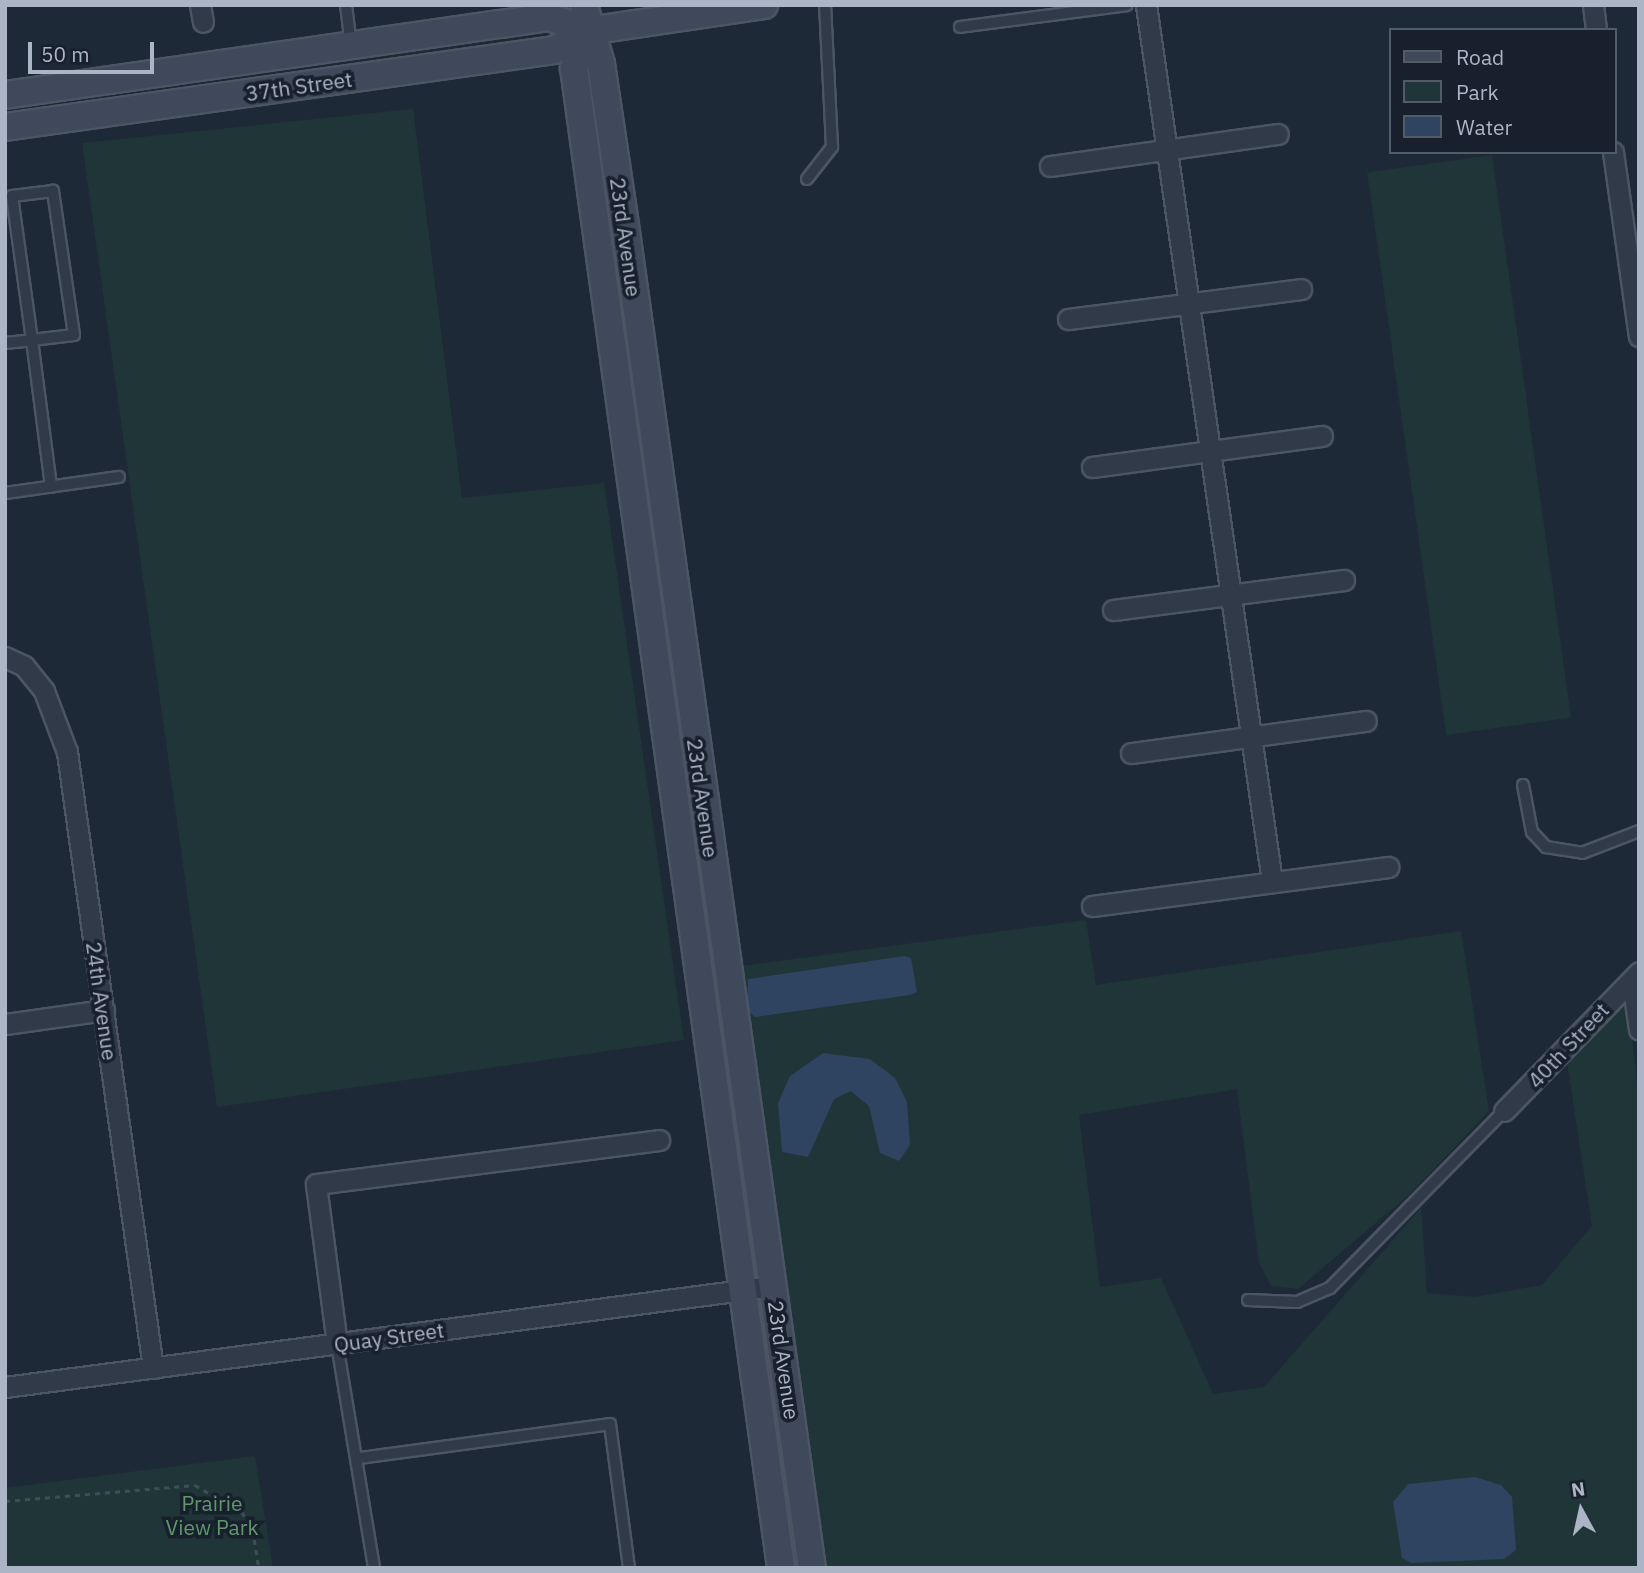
<!DOCTYPE html>
<style>
body{margin:0}
#map{position:relative;width:1644px;height:1573px;overflow:hidden;background:#1e2937;font-family:"IBM Plex Sans",sans-serif}
div>[style]{position:absolute}
.green>*{inset:0;background:#203538;transform-origin:0 0}
.water>*{inset:0;background:#2f4460}
.path>*{height:2.5px;margin-top:-1.25px;transform-origin:0;background:repeating-linear-gradient(90deg,#3a5153 0 5px,transparent 0 10px)}
.roads{filter:drop-shadow(2px 0 #4c5563) drop-shadow(-2px 0 #4c5563) drop-shadow(0 2px #4c5563) drop-shadow(0 -2px #4c5563)}
.service>*{height:10px;margin:-5px;padding:0 5px;transform-origin:5px;border-radius:5px;background:#313a48}
.minor>*{height:19px;margin:-9.5px;padding:0 9.5px;transform-origin:9.5px;border-radius:9.5px;background:#313a48}
.secondary>*{height:26px;margin:-13px;padding:0 13px;transform-origin:13px;border-radius:13px;background:#3f495b}
span{translate:-50% -50%;white-space:nowrap;text-align:center;line-height:1.15;-webkit-text-stroke:7px #17202c;paint-order:stroke}
.street-label{font-size:21px;color:#abb5c5}
.park-label{font-size:21px;color:#61966d}
.frame{position:absolute;inset:0;border:7px solid #abb5c5;pointer-events:none}
.legend{position:absolute;left:1389px;top:28px;width:228px;height:126px;box-sizing:border-box;background:#17202c;border:2px solid #525c69;margin:0;padding:9px 12px;list-style:none;font-size:21px;color:#abb5c5}
.legend li{display:flex;align-items:center;gap:14px;height:35px}
.legend b{width:35px;border:2px solid #525c69}
.north{position:absolute;left:1546px;top:1475px;width:70px;height:70px;-webkit-text-stroke:5px #17202c;paint-order:stroke;rotate:352deg;font-size:19px;font-weight:700;line-height:28px;text-align:center;color:#abb5c5}
.north::after{content:'';display:block;margin:auto;width:24px;height:32px;background:#abb5c5;clip-path:polygon(50% 0,100% 100%,50% 72%,0 100%)}
.scale{position:absolute;left:28px;top:42px;width:126px;height:32px;box-sizing:border-box;border:4px solid #abb5c5;border-top:0;padding-left:9px;font-size:21px;line-height:24px;white-space:nowrap;color:#abb5c5;-webkit-text-stroke:5px #17202c;paint-order:stroke}
</style>
<div id="map">
<div class="green">
<i style="clip-path:polygon(413px 109px,462px 498px,604px 483px,684px 1040px,217px 1107px,82px 143px)"></i>
<i style="left:1492px;top:155px;width:568px;height:126px;rotate:82deg"></i>
<i style="clip-path:polygon(1086px 920px,1096px 985px,1461px 931px,1489px 1111px,1412px 1192px,1298px 1289px,1271px 1286px,1259px 1263px,1237px 1089px,1079px 1115px,1100px 1287px,1161px 1278px,1213px 1394px,1264px 1387px,1421px 1208px,1427px 1293px,1475px 1297px,1542px 1285px,1592px 1226px,1567px 1062px,1627px 993px,1639px 1100px,1639px 1568px,815px 1568px,727px 968px)"></i>
<i style="clip-path:polygon(255px 1456px,273px 1568px,5px 1568px,5px 1488px)"></i>
</div>
<div class="water">
<i style="clip-path:polygon(904px 956px,911px 958px,917px 992px,910px 995px,755px 1017px,747px 1010px,748px 979px)"></i>
<i style="clip-path:polygon(823px 1053px,870px 1059px,895px 1078px,907px 1102px,910px 1145px,899px 1161px,880px 1153px,869px 1106px,851px 1091px,834px 1099px,808px 1157px,782px 1152px,778px 1103px,790px 1076px)"></i>
<i style="clip-path:polygon(1475px 1477px,1501px 1485px,1512px 1497px,1516px 1550px,1504px 1559px,1411px 1563px,1402px 1558px,1393px 1502px,1408px 1484px)"></i>
</div>
<div class="path">
<i style="left:5px;top:1501px;width:191px;rotate:-4.8deg"></i>
<i style="left:195px;top:1485px;width:54px;rotate:29.9deg"></i>
<i style="left:242px;top:1512px;width:21px;rotate:59deg"></i>
<i style="left:253px;top:1530px;width:38px;rotate:81deg"></i>
</div>
<div class="roads">
<div class="service">
<i style="left:346px;top:5px;width:38px;rotate:83deg"></i>
<i style="left:960px;top:27px;width:168px;rotate:-7.5deg"></i>
<i style="left:807px;top:179px;width:41px;rotate:-52deg"></i>
<i style="left:832px;top:147px;width:142px;rotate:-92.8deg"></i>
<i style="left:5px;top:343px;width:27px;rotate:-6deg"></i>
<i style="left:32px;top:340px;width:42px;rotate:-6.8deg"></i>
<i style="left:74px;top:335px;width:146px;rotate:-98.3deg"></i>
<i style="left:53px;top:191px;width:41px;rotate:173deg"></i>
<i style="left:12px;top:196px;width:145px;rotate:82.1deg"></i>
<i style="left:32px;top:340px;width:148px;rotate:82.6deg"></i>
<i style="left:5px;top:493px;width:115px;rotate:-8deg"></i>
<i style="left:1523px;top:785px;width:48px;rotate:79.2deg"></i>
<i style="left:1532px;top:832px;width:21px;rotate:47deg"></i>
<i style="left:1546px;top:847px;width:36px;rotate:9deg"></i>
<i style="left:1582px;top:853px;width:61px;rotate:-21.1deg"></i>
<i style="left:1248px;top:1300px;width:49px;rotate:2.3deg"></i>
<i style="left:1297px;top:1302px;width:36px;rotate:-23deg"></i>
<i style="left:1330px;top:1288px;width:248px;rotate:-45.5deg"></i>
<i style="left:337px;top:1344px;width:227px;rotate:80.6deg"></i>
<i style="left:360px;top:1458px;width:252px;rotate:-7.7deg"></i>
<i style="left:610px;top:1424px;width:145px;rotate:82.5deg"></i>
</div>
<div class="minor">
<i style="left:200px;top:5px;width:17px;rotate:80deg"></i>
<i style="left:1146px;top:5px;width:886px;rotate:81.82deg"></i>
<i style="left:1593px;top:5px;width:25px;rotate:83deg"></i>
<i style="left:1613px;top:152px;width:186px;rotate:82deg"></i>
<i style="left:1050px;top:166px;width:230px;rotate:-8deg"></i>
<i style="left:1068px;top:319px;width:235px;rotate:-7.3deg"></i>
<i style="left:1092px;top:467px;width:232px;rotate:-7.7deg"></i>
<i style="left:1113px;top:610px;width:233px;rotate:-7.4deg"></i>
<i style="left:5px;top:657px;width:21px;rotate:25deg"></i>
<i style="left:24px;top:666px;width:32px;rotate:51deg"></i>
<i style="left:44px;top:691px;width:65px;rotate:69.3deg"></i>
<i style="left:67px;top:752px;width:622px;rotate:82.05deg"></i>
<i style="left:1131px;top:753px;width:237px;rotate:-7.8deg"></i>
<i style="left:1092px;top:906px;width:299px;rotate:-7.5deg"></i>
<i style="left:1632px;top:980px;width:50px;rotate:82deg"></i>
<i style="left:5px;top:1024px;width:100px;rotate:-8deg"></i>
<i style="left:1504px;top:1111px;width:194px;rotate:-45.8deg"></i>
<i style="left:337px;top:1344px;width:161px;rotate:-97.5deg"></i>
<i style="left:316px;top:1184px;width:346px;rotate:-7.3deg"></i>
<i style="left:5px;top:1387px;width:775px;rotate:-7.49deg"></i>
</div>
<div class="secondary">
<i style="left:584px;top:5px;width:61px;rotate:73.9deg"></i>
<i style="left:601px;top:64px;width:177px;rotate:81.5deg"></i>
<i style="left:627px;top:239px;width:1342px;rotate:82.08deg"></i>
<i style="left:588px;top:31px;width:40px;rotate:111deg"></i>
<i style="left:574px;top:68px;width:1514px;rotate:82.14deg"></i>
<i style="left:5px;top:95px;width:550px;rotate:-8.16deg"></i>
<i style="left:549px;top:17px;width:41px;rotate:19.7deg"></i>
<i style="left:5px;top:127px;width:554px;rotate:-7.98deg"></i>
<i style="left:554px;top:50px;width:39px;rotate:-29deg"></i>
<i style="left:588px;top:31px;width:178px;rotate:-8.4deg"></i>
</div>
</div>
<div class="street-label">
<span style="left:299px;top:86px;rotate:-8deg">37th Street</span>
<span style="left:626px;top:237px;rotate:82deg">23rd Avenue</span>
<span style="left:703px;top:798px;rotate:82deg">23rd Avenue</span>
<span style="left:102px;top:1001px;rotate:82deg">24th Avenue</span>
<span style="left:1568px;top:1045px;rotate:-47deg">40th Street</span>
<span style="left:389px;top:1337px;rotate:-8deg">Quay Street</span>
<span style="left:784px;top:1360px;rotate:82deg">23rd Avenue</span>
</div>
<div class="park-label">
<span style="left:212px;top:1515px">Prairie<br>View Park</span>
</div>
<div class="frame"></div>
<ul class="legend">
<li><b style="height:9px;background:#3f495b"></b>Road</li>
<li><b style="height:19px;background:#203538"></b>Park</li>
<li><b style="height:19px;background:#2f4460"></b>Water</li>
</ul>
<div class="north">N</div>
<div class="scale">50 m</div>
</div>
